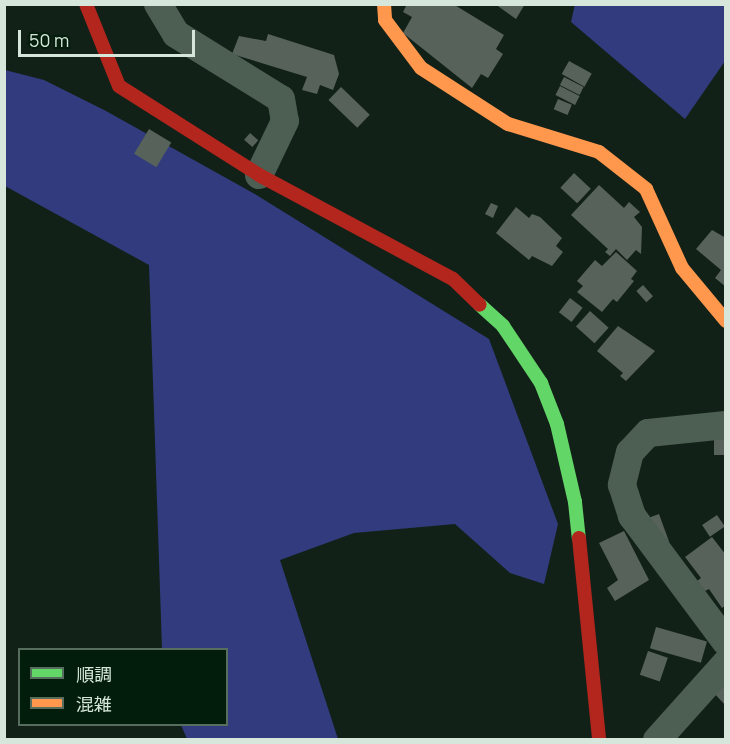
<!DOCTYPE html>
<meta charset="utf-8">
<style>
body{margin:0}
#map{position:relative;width:730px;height:744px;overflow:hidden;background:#122117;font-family:Manrope,"Noto Sans JP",sans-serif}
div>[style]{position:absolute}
.forest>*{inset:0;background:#313b7d}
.building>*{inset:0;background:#56625a;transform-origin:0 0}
.street>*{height:28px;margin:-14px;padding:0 14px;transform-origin:14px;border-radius:14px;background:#4c5f52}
.fast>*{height:14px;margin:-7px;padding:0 7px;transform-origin:7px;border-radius:7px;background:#63d668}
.slow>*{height:14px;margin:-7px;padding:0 7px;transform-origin:7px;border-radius:7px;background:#ff974d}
.jam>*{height:14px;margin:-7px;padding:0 7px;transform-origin:7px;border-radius:7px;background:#b3261e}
span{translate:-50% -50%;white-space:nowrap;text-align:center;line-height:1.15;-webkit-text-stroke:6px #031d0c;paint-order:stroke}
.frame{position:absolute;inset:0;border:6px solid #d6e6da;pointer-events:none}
.legend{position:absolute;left:18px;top:648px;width:210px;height:78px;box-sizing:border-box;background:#031d0c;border:2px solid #576d5e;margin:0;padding:8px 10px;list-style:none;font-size:18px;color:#d6e6da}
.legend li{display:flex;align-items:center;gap:12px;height:30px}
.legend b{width:30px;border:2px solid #576d5e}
.scale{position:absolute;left:18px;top:30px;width:177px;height:27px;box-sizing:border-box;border:3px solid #d6e6da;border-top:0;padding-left:8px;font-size:18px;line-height:21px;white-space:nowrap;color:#d6e6da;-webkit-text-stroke:4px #031d0c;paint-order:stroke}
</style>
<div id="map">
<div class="forest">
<i style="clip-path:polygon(575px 4px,725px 5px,725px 61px,685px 119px,571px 22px)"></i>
<i style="clip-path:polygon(5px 70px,44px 80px,106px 111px,253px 193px,489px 339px,558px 524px,544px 584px,510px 573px,455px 524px,354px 533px,280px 560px,338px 739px,187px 739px,181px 725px,226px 724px,226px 650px,162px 649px,149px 265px,5px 186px)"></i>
</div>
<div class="building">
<i style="clip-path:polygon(407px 4px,453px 4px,504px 35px,496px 49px,503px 54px,488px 78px,481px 74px,472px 88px,403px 33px,412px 17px,403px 12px)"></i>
<i style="clip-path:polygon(495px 4px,525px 4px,516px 19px)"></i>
<i style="clip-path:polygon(268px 34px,334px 55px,339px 74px,333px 90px,320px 85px,317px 94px,302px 90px,307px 77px,232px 54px,239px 36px,266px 41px)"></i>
<i style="left:569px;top:61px;width:26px;height:15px;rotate:29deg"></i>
<i style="left:564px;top:77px;width:22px;height:9px;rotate:27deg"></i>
<i style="left:560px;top:86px;width:22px;height:10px;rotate:27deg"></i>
<i style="left:341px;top:87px;width:40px;height:18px;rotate:44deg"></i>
<i style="left:558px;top:99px;width:15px;height:11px;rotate:23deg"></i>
<i style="left:149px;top:129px;width:26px;height:29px;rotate:31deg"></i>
<i style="left:250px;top:133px;width:11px;height:9px;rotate:41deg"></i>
<i style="left:574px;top:173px;width:23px;height:20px;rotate:43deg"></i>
<i style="clip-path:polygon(599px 185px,624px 208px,629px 202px,640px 212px,634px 217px,642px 227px,641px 254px,636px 250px,627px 260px,616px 249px,610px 256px,605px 252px,608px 249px,571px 215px)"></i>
<i style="clip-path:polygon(491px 203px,498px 206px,493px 218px,485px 214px)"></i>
<i style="clip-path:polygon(516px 207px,529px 218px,532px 214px,540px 217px,562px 238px,556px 246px,563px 252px,552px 266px,532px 256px,529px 260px,496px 233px)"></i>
<i style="clip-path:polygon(712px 230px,726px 238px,726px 287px,715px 278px,721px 270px,696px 249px)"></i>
<i style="clip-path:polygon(616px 252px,637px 271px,631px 279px,634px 281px,617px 302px,613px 299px,602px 312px,577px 292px,583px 286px,577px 281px,595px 260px,602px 266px)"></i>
<i style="left:643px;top:285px;width:15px;height:9px;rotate:48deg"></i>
<i style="left:570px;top:298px;width:16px;height:18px;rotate:38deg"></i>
<i style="left:590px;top:311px;width:25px;height:21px;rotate:42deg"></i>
<i style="clip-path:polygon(618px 326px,655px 351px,626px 381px,620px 376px,623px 373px,597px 351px)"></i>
<i style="left:714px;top:431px;width:12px;height:24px"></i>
<i style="left:659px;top:514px;width:30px;height:15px;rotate:70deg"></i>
<i style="left:717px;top:515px;width:14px;height:18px;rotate:56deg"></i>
<i style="clip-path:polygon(624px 531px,649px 580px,615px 601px,607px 588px,618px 580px,599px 543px)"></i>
<i style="clip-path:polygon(712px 537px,726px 555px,726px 605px,722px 608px,709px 589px,705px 591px,697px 581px,701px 578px,685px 557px)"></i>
<i style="left:656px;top:627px;width:53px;height:22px;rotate:16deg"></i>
<i style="left:648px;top:651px;width:21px;height:25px;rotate:19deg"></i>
<i style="clip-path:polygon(726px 679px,726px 706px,713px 692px)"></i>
</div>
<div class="street">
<i style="left:158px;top:4px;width:35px;rotate:59deg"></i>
<i style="left:176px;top:34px;width:123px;rotate:31.8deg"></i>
<i style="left:281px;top:99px;width:22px;rotate:80deg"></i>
<i style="left:285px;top:121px;width:60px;rotate:115.7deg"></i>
<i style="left:726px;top:425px;width:78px;rotate:174.1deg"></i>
<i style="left:648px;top:433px;width:26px;rotate:133deg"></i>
<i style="left:630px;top:452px;width:34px;rotate:104deg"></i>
<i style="left:622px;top:485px;width:33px;rotate:72deg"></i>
<i style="left:632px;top:516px;width:157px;rotate:53.3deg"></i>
<i style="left:657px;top:740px;width:103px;rotate:-48.1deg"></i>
</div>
<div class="fast">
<i style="left:480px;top:305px;width:31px;rotate:42deg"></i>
<i style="left:503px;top:326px;width:69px;rotate:56.3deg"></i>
<i style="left:541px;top:383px;width:44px;rotate:68.7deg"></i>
<i style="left:557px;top:424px;width:80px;rotate:77deg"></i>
<i style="left:575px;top:502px;width:36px;rotate:84deg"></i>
</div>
<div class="slow">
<i style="left:384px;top:4px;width:16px;rotate:86deg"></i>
<i style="left:385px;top:20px;width:60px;rotate:53.1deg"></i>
<i style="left:421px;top:68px;width:103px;rotate:32.8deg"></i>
<i style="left:508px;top:124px;width:95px;rotate:17.1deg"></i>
<i style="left:599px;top:152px;width:60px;rotate:38.2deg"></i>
<i style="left:646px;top:189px;width:87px;rotate:65.5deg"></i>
<i style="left:682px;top:268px;width:69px;rotate:50.3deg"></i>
</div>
<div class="jam">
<i style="left:86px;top:4px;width:88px;rotate:68.1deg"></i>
<i style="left:119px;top:86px;width:166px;rotate:32.4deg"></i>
<i style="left:259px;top:175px;width:220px;rotate:28.2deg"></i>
<i style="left:453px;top:279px;width:37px;rotate:44deg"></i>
<i style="left:579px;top:538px;width:203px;rotate:84.3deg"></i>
</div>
<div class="frame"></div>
<ul class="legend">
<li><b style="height:8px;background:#63d668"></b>順調</li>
<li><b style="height:8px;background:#ff974d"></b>混雑</li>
</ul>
<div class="scale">50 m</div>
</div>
